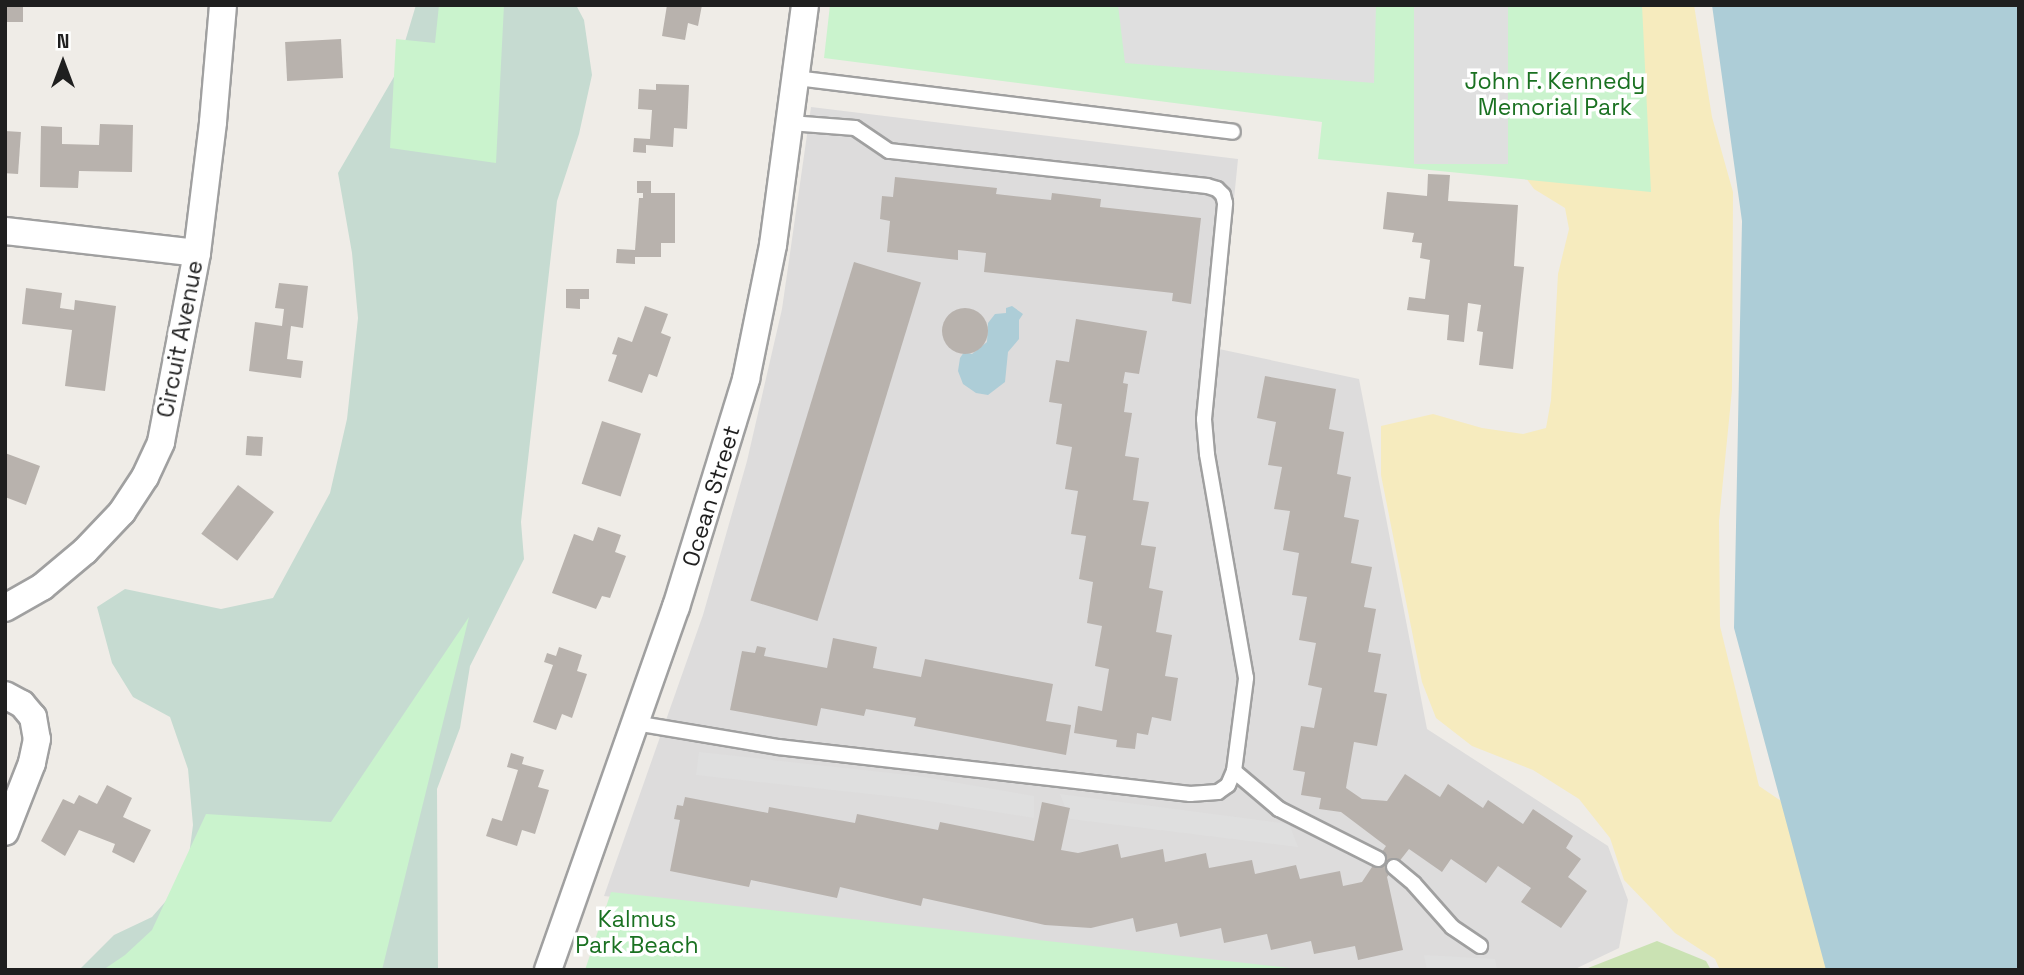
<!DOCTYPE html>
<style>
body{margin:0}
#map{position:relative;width:2024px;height:975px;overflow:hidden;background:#efece7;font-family:"Space Grotesk",sans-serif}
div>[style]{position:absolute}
.residential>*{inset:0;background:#dddcdc}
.grass>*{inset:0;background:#cae2b3}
.wetland>*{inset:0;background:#c6dbd1}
.sand>*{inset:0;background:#f6ebbe}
.park>*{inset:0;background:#caf3cd}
.parking>*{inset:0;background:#dfdfdf;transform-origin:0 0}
.water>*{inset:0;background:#adcdd7}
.building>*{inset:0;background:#b8b2ad;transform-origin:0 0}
.round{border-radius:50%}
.roads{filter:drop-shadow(2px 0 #a0a0a0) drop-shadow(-2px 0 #a0a0a0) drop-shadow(0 2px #a0a0a0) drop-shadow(0 -2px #a0a0a0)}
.service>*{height:14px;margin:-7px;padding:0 7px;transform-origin:7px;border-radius:7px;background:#fff}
.minor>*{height:26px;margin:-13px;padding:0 13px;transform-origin:13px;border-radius:13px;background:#fff}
span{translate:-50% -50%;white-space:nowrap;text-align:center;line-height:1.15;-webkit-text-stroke:7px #fff;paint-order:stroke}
.park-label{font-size:23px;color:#1a7121}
.street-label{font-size:23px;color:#1f1f1f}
.frame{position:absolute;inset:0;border:7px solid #1f1f1f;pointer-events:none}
.north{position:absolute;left:28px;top:28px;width:70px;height:70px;-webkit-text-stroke:5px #fff;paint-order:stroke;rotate:0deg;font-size:19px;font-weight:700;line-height:28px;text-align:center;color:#1f1f1f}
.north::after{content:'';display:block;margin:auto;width:24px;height:32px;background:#1f1f1f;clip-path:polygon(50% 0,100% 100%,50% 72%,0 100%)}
</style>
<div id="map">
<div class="residential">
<i style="clip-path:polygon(811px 107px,1238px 159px,1219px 349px,1359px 379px,1427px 729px,1608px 846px,1628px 900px,1619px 948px,1573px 970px,1226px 970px,604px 896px,703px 615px,747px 461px,782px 309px)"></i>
</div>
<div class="grass">
<i style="clip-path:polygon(1657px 941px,1706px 961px,1711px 970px,1583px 970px)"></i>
</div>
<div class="wetland">
<i style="clip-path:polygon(416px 5px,576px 5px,584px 20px,592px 75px,579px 134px,557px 201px,521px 522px,524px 559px,470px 666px,460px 728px,437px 789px,438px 970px,79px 970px,114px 935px,152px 917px,186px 878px,193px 825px,188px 769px,170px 717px,133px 697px,112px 663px,97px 607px,125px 589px,221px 609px,273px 598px,330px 493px,347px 419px,358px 318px,352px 253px,338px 173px,395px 75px)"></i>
</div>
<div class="sand">
<i style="clip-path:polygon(1534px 5px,1694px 5px,1712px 117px,1733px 192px,1732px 390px,1719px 521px,1720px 626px,1759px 786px,1790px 807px,1833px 970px,1720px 970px,1715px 959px,1675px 933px,1624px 880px,1610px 838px,1579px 799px,1533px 770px,1472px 746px,1436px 718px,1422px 682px,1381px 475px,1381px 426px,1433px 414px,1482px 428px,1523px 434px,1546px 428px,1551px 400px,1558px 274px,1569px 229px,1565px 208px,1534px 189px,1521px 171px)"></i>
</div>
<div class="park">
<i style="clip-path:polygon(439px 5px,504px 5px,496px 163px,390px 148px,396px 39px,435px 43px)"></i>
<i style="clip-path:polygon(830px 5px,1642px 5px,1651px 192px,1318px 159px,1322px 122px,824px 58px)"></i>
<i style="clip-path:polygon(469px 617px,382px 970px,103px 970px,125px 955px,152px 930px,206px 814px,331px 822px)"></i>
<i style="clip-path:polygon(611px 892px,1307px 970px,585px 970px)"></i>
</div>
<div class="parking">
<i style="clip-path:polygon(1118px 5px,1376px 5px,1374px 83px,1125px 63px)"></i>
<i style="left:1414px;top:5px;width:94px;height:159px"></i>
<i style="clip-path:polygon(699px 752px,918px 776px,1034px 796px,1034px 818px,916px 799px,696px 775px)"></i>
<i style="clip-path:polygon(1060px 794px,1289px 824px,1298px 847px,1070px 819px)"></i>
<i style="clip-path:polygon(1424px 955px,1495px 959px,1497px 970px,1427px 970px)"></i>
</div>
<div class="water">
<i style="clip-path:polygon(1712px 5px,2019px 5px,2019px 970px,1826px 970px,1734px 628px,1742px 221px)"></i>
<i style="clip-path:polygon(1012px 306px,1023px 314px,1019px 320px,1019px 339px,1008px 352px,1005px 382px,988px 395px,976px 393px,963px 384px,958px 371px,960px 358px,964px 352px,972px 354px,987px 342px,988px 323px,995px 314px,1006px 313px,1006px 308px)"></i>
</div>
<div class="building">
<i style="left:5px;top:5px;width:18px;height:17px"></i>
<i style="clip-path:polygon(667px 5px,702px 5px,698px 26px,688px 23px,685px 40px,662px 36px)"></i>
<i style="left:341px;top:39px;width:39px;height:56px;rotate:87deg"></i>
<i style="clip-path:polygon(656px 84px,689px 85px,687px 129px,674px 128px,673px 147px,646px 145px,646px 153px,633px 152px,634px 138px,650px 139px,652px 110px,638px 109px,639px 89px,656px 90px)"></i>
<i style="clip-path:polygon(100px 124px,133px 125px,132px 172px,79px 171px,78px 188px,40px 187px,41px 126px,62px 127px,62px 144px,99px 145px)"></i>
<i style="left:5px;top:131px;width:16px;height:42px;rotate:4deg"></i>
<i style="clip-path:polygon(1428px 174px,1450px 175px,1448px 201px,1518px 205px,1514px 266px,1524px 267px,1513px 369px,1479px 365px,1483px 332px,1477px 331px,1481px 305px,1468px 303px,1464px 342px,1447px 340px,1449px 315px,1407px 310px,1409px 297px,1425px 299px,1430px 260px,1420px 258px,1422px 243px,1412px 242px,1414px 233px,1383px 229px,1387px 192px,1427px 196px)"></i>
<i style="clip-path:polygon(895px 177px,997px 188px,996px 194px,1051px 200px,1052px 193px,1101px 199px,1100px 207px,1201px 218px,1191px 304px,1172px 301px,1173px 293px,984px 272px,986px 253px,958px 250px,958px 260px,887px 252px,890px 221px,880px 219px,882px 196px,893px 197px)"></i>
<i style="clip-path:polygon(637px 181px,651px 181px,651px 193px,675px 193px,675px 243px,661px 243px,661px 257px,635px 257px,635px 264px,616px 263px,617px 249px,635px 250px,639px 198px,643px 198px,643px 193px,637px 193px)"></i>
<i style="left:854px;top:262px;width:70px;height:354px;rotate:17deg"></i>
<i style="clip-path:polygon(279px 283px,308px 286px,303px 328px,291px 326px,287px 359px,303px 361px,301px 378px,249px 371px,255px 322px,282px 326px,284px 309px,275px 308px)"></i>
<i style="clip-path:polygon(26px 288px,62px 293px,60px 308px,74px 310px,75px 300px,116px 306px,105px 391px,65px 386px,72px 330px,22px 324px)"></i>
<i style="clip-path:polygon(566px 289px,589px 289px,589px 299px,580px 299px,580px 309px,566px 308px)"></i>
<i style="clip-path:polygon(645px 306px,668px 314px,661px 333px,671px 337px,657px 377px,649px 374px,642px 393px,608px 381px,617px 355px,612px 354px,618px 337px,632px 342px)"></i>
<i class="round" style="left:942px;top:308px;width:46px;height:46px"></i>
<i style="clip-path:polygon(1076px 319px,1147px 331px,1139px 374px,1125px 372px,1123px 383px,1128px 384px,1124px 412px,1132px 413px,1125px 456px,1139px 458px,1133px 500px,1149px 502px,1141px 545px,1156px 547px,1149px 588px,1163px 591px,1156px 632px,1172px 635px,1165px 676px,1178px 678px,1171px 721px,1152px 717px,1148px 735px,1137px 733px,1135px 749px,1116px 747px,1117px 740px,1074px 733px,1078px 706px,1102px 711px,1109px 669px,1095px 666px,1102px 626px,1087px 623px,1093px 582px,1079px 579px,1086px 536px,1071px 534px,1078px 491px,1065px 489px,1072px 447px,1056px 444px,1062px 404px,1049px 402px,1056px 360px,1069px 362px)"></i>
<i style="clip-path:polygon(1265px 376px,1336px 389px,1329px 429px,1344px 432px,1337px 474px,1351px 477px,1344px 517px,1359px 520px,1351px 563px,1372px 567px,1364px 607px,1376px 609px,1368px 652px,1381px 654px,1374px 692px,1387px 694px,1377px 746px,1354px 742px,1346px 788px,1362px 799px,1387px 801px,1405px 774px,1440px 797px,1448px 784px,1483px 808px,1488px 800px,1523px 824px,1533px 809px,1573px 836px,1566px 848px,1581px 859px,1568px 877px,1587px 891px,1561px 928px,1521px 902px,1531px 888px,1498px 866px,1486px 883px,1451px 859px,1442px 872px,1409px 849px,1387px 877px,1403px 950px,1358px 960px,1355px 946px,1314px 954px,1311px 941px,1271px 950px,1267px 934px,1224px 943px,1221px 928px,1180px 937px,1177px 923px,1136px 932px,1133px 918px,1091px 928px,1045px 925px,923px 898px,921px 906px,840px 887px,837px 898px,751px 880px,749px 887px,670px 871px,680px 820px,674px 819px,677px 805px,683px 806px,685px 797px,768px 813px,769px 807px,855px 823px,857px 814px,938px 830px,940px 822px,1034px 841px,1042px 802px,1070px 808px,1061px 850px,1078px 853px,1118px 844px,1121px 858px,1163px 849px,1165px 862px,1206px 853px,1209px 868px,1252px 860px,1255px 874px,1296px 865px,1300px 879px,1340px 871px,1343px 886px,1362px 882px,1386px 846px,1341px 812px,1319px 809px,1321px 798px,1301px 795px,1305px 772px,1293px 770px,1301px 726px,1314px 728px,1322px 688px,1308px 685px,1316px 643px,1299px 640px,1307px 597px,1292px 595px,1299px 553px,1283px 550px,1290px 511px,1274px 509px,1282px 467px,1268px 465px,1276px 422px,1257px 418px)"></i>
<i style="left:602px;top:421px;width:41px;height:66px;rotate:18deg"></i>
<i style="left:247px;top:436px;width:16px;height:19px;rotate:4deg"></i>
<i style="clip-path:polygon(5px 453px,40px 466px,26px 505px,5px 497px)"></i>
<i style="left:238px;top:485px;width:45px;height:61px;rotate:37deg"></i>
<i style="clip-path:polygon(598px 527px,621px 535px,615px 552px,626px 556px,610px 598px,602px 596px,596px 609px,552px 593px,574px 534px,593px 541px)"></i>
<i style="clip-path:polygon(833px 638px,877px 647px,873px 668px,921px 677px,925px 659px,1053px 684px,1046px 721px,1071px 725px,1066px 755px,914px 726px,916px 718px,866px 709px,864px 716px,821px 708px,817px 726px,730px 710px,742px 651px,755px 653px,757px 646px,766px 648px,764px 656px,827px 668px)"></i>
<i style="clip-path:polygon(559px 647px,582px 655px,577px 671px,587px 674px,572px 718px,562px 714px,556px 730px,533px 722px,553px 665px,544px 662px,547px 653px,556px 656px)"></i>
<i style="clip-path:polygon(511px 753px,524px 757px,522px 764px,544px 770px,538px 787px,549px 790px,535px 834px,522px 830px,517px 846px,486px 836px,492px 818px,502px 821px,518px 770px,507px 767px)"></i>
<i style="clip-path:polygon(107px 785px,132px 798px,123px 817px,151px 830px,134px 863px,112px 852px,115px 844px,79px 830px,65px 856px,41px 841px,63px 799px,74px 804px,79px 795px,97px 804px)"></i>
</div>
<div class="roads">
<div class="service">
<i style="left:796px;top:78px;width:440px;rotate:7deg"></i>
<i style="left:635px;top:723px;width:145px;rotate:9.5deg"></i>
<i style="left:778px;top:747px;width:415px;rotate:6.5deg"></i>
<i style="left:1190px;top:794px;width:28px;rotate:-4deg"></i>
<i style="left:1218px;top:792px;width:12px;rotate:-35deg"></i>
<i style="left:1228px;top:785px;width:15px;rotate:-67deg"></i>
<i style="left:1234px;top:771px;width:94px;rotate:-82.6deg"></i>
<i style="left:1246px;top:678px;width:227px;rotate:-99.9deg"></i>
<i style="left:1207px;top:454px;width:35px;rotate:-95deg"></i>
<i style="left:1204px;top:419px;width:217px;rotate:-84.4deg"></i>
<i style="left:1225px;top:203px;width:8px;rotate:-104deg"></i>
<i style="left:1223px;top:195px;width:8px;rotate:-135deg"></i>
<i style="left:1217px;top:189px;width:10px;rotate:-163deg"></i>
<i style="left:1207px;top:186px;width:320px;rotate:-173.7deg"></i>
<i style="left:889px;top:151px;width:41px;rotate:-145.9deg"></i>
<i style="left:855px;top:128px;width:65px;rotate:-175.6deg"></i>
<i style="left:1234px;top:771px;width:59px;rotate:40.2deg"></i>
<i style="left:1279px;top:809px;width:111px;rotate:26.8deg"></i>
<i style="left:1394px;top:867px;width:26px;rotate:40deg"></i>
<i style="left:1414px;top:884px;width:57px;rotate:48.5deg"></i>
<i style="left:1452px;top:927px;width:34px;rotate:34deg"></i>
</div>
<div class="minor">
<i style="left:5px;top:231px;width:193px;rotate:6.5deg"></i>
<i style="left:5px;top:608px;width:43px;rotate:-29.6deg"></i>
<i style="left:42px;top:587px;width:56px;rotate:-39.9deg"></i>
<i style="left:85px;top:551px;width:54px;rotate:-46.5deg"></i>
<i style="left:122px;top:512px;width:42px;rotate:-56.7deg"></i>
<i style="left:145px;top:477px;width:38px;rotate:-65deg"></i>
<i style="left:161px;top:442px;width:192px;rotate:-79.2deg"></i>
<i style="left:197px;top:253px;width:132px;rotate:-83deg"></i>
<i style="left:213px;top:122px;width:117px;rotate:-85.1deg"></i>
<i style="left:5px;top:695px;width:19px;rotate:28deg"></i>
<i style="left:22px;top:704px;width:17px;rotate:50deg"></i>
<i style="left:33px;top:717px;width:22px;rotate:80deg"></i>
<i style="left:37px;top:739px;width:25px;rotate:102deg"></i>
<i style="left:32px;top:763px;width:74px;rotate:111.4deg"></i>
<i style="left:548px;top:970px;width:385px;rotate:-70.6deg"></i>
<i style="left:676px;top:607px;width:239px;rotate:-72.9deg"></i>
<i style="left:746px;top:379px;width:137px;rotate:-78.6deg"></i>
<i style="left:773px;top:245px;width:242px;rotate:-82.4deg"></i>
</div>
</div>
<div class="park-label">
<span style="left:1555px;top:94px">John F. Kennedy<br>Memorial Park</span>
<span style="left:637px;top:932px">Kalmus<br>Park Beach</span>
</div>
<div class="street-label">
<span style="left:180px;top:339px;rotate:-79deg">Circuit Avenue</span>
<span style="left:711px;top:496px;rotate:-73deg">Ocean Street</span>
</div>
<div class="frame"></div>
<div class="north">N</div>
</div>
